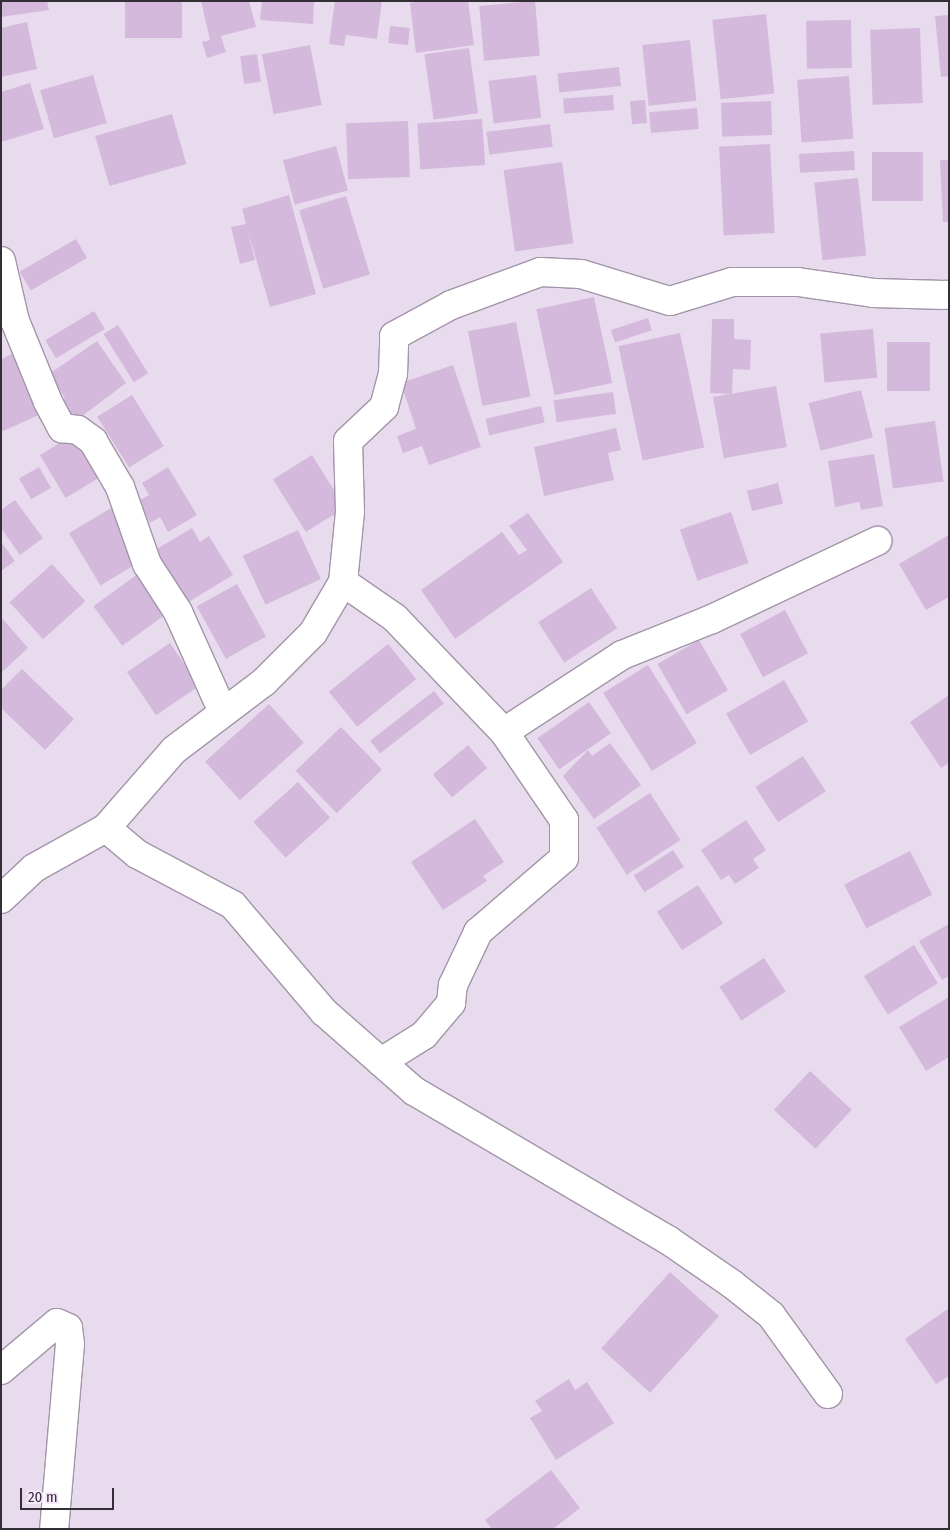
<!DOCTYPE html>
<style>
body{margin:0}
#map{position:relative;width:950px;height:1530px;overflow:hidden;background:#e9dbee;font-family:"Fira Sans Condensed",sans-serif}
div>[style]{position:absolute}
.building>*{inset:0;background:#d4b9dc;transform-origin:0 0}
.roads{filter:drop-shadow(1px 0 #a295a7) drop-shadow(-1px 0 #a295a7) drop-shadow(0 1px #a295a7) drop-shadow(0 -1px #a295a7)}
.street>*{height:28px;margin:-14px;padding:0 14px;transform-origin:14px;border-radius:14px;background:#fff}
span{translate:-50% -50%;white-space:nowrap;text-align:center;line-height:1.15;-webkit-text-stroke:4px #f7e8fb;paint-order:stroke}
.frame{position:absolute;inset:0;border:2px solid #342f36;pointer-events:none}
.scale{position:absolute;left:20px;top:1488px;width:94px;height:22px;box-sizing:border-box;border:2px solid #342f36;border-top:0;padding-left:6px;font-size:15px;line-height:18px;white-space:nowrap;color:#342f36;-webkit-text-stroke:4px #f7e8fb;paint-order:stroke}
</style>
<div id="map">
<div class="building">
<i style="clip-path:polygon(1px 1px,47px 1px,49px 10px,1px 17px)"></i>
<i style="left:125px;top:1px;width:57px;height:37px"></i>
<i style="clip-path:polygon(201px 1px,249px 1px,256px 27px,221px 36px,226px 52px,207px 58px,202px 42px,210px 40px)"></i>
<i style="clip-path:polygon(262px 1px,314px 1px,313px 24px,260px 20px)"></i>
<i style="clip-path:polygon(335px 1px,382px 1px,377px 39px,346px 35px,344px 46px,329px 44px)"></i>
<i style="clip-path:polygon(420px 1px,468px 1px,474px 45px,416px 53px,410px 3px)"></i>
<i style="left:535px;top:1px;width:55px;height:56px;rotate:85deg"></i>
<i style="left:766px;top:14px;width:80px;height:54px;rotate:84deg"></i>
<i style="clip-path:polygon(949px 15px,949px 76px,941px 77px,935px 16px)"></i>
<i style="left:851px;top:20px;width:48px;height:45px;rotate:89deg"></i>
<i style="clip-path:polygon(27px 22px,37px 69px,1px 77px,1px 28px)"></i>
<i style="left:390px;top:26px;width:20px;height:17px;rotate:6deg"></i>
<i style="left:920px;top:28px;width:75px;height:50px;rotate:88deg"></i>
<i style="left:690px;top:40px;width:61px;height:48px;rotate:84deg"></i>
<i style="left:310px;top:45px;width:61px;height:49px;rotate:79deg"></i>
<i style="left:469px;top:48px;width:66px;height:45px;rotate:82deg"></i>
<i style="left:257px;top:54px;width:28px;height:17px;rotate:82deg"></i>
<i style="left:619px;top:67px;width:19px;height:62px;rotate:84deg"></i>
<i style="left:93px;top:75px;width:50px;height:55px;rotate:74deg"></i>
<i style="left:536px;top:75px;width:43px;height:48px;rotate:83deg"></i>
<i style="left:849px;top:76px;width:63px;height:52px;rotate:86deg"></i>
<i style="clip-path:polygon(30px 83px,44px 129px,1px 142px,1px 92px)"></i>
<i style="left:613px;top:95px;width:15px;height:50px;rotate:86deg"></i>
<i style="left:645px;top:100px;width:23px;height:15px;rotate:85deg"></i>
<i style="left:771px;top:101px;width:34px;height:50px;rotate:88deg"></i>
<i style="left:697px;top:108px;width:21px;height:48px;rotate:85deg"></i>
<i style="left:172px;top:114px;width:52px;height:80px;rotate:74deg"></i>
<i style="left:482px;top:119px;width:46px;height:65px;rotate:86deg"></i>
<i style="left:408px;top:121px;width:56px;height:62px;rotate:88deg"></i>
<i style="left:550px;top:124px;width:23px;height:64px;rotate:83deg"></i>
<i style="left:770px;top:144px;width:89px;height:51px;rotate:87deg"></i>
<i style="left:336px;top:146px;width:46px;height:55px;rotate:75deg"></i>
<i style="left:854px;top:151px;width:19px;height:55px;rotate:87deg"></i>
<i style="left:872px;top:152px;width:51px;height:49px"></i>
<i style="clip-path:polygon(940px 160px,949px 160px,949px 222px,943px 222px)"></i>
<i style="left:562px;top:162px;width:82px;height:59px;rotate:82deg"></i>
<i style="left:858px;top:178px;width:78px;height:44px;rotate:84deg"></i>
<i style="clip-path:polygon(289px 195px,316px 294px,270px 307px,248px 231px,255px 260px,240px 264px,231px 227px,246px 224px,242px 209px)"></i>
<i style="left:346px;top:196px;width:82px;height:49px;rotate:73deg"></i>
<i style="left:76px;top:239px;width:22px;height:65px;rotate:60deg"></i>
<i style="left:594px;top:297px;width:88px;height:59px;rotate:78deg"></i>
<i style="left:94px;top:311px;width:21px;height:57px;rotate:59deg"></i>
<i style="left:648px;top:318px;width:13px;height:39px;rotate:72deg"></i>
<i style="clip-path:polygon(712px 319px,734px 319px,734px 339px,751px 340px,750px 370px,733px 369px,732px 394px,710px 393px)"></i>
<i style="left:516px;top:322px;width:76px;height:49px;rotate:79deg"></i>
<i style="left:118px;top:325px;width:57px;height:17px;rotate:58deg"></i>
<i style="left:873px;top:329px;width:49px;height:53px;rotate:85deg"></i>
<i style="left:680px;top:333px;width:117px;height:63px;rotate:78deg"></i>
<i style="clip-path:polygon(97px 341px,126px 383px,69px 426px,55px 406px,65px 398px,49px 374px)"></i>
<i style="left:887px;top:342px;width:43px;height:49px"></i>
<i style="clip-path:polygon(16px 352px,43px 413px,1px 432px,1px 359px)"></i>
<i style="clip-path:polygon(453px 365px,481px 447px,429px 465px,422px 446px,403px 453px,397px 436px,416px 429px,401px 383px)"></i>
<i style="left:776px;top:386px;width:62px;height:64px;rotate:80deg"></i>
<i style="left:861px;top:390px;width:49px;height:54px;rotate:76deg"></i>
<i style="left:613px;top:392px;width:22px;height:60px;rotate:82deg"></i>
<i style="left:132px;top:395px;width:60px;height:41px;rotate:58deg"></i>
<i style="left:541px;top:406px;width:17px;height:57px;rotate:77deg"></i>
<i style="left:935px;top:421px;width:61px;height:51px;rotate:82deg"></i>
<i style="clip-path:polygon(616px 428px,621px 450px,608px 453px,614px 480px,544px 496px,534px 447px)"></i>
<i style="left:75px;top:434px;width:50px;height:41px;rotate:59deg"></i>
<i style="clip-path:polygon(874px 454px,883px 506px,861px 510px,859px 502px,835px 507px,828px 461px)"></i>
<i style="left:312px;top:455px;width:62px;height:46px;rotate:58deg"></i>
<i style="left:39px;top:467px;width:24px;height:23px;rotate:60deg"></i>
<i style="clip-path:polygon(168px 467px,197px 515px,168px 532px,160px 517px,150px 523px,138px 501px,149px 495px,142px 483px)"></i>
<i style="left:778px;top:483px;width:21px;height:32px;rotate:76deg"></i>
<i style="clip-path:polygon(15px 500px,43px 538px,20px 555px,1px 528px,1px 510px)"></i>
<i style="left:111px;top:508px;width:61px;height:49px;rotate:59deg"></i>
<i style="left:731px;top:512px;width:54px;height:54px;rotate:71deg"></i>
<i style="clip-path:polygon(528px 513px,563px 562px,455px 639px,421px 590px,502px 532px,519px 555px,527px 550px,509px 526px)"></i>
<i style="clip-path:polygon(192px 528px,200px 542px,209px 536px,233px 575px,177px 609px,145px 556px)"></i>
<i style="left:298px;top:530px;width:54px;height:61px;rotate:65deg"></i>
<i style="clip-path:polygon(949px 535px,949px 597px,926px 610px,899px 564px)"></i>
<i style="clip-path:polygon(1px 542px,15px 561px,1px 571px)"></i>
<i style="left:52px;top:564px;width:50px;height:57px;rotate:48deg"></i>
<i style="left:146px;top:568px;width:49px;height:65px;rotate:54deg"></i>
<i style="left:237px;top:584px;width:60px;height:46px;rotate:61deg"></i>
<i style="left:591px;top:588px;width:48px;height:63px;rotate:57deg"></i>
<i style="left:785px;top:610px;width:49px;height:51px;rotate:62deg"></i>
<i style="clip-path:polygon(1px 617px,28px 648px,1px 673px)"></i>
<i style="left:699px;top:640px;width:58px;height:48px;rotate:60deg"></i>
<i style="left:170px;top:643px;width:52px;height:52px;rotate:56deg"></i>
<i style="left:388px;top:644px;width:45px;height:76px;rotate:51deg"></i>
<i style="left:648px;top:665px;width:92px;height:53px;rotate:58deg"></i>
<i style="clip-path:polygon(22px 669px,74px 719px,45px 750px,1px 708px,1px 690px)"></i>
<i style="left:784px;top:680px;width:48px;height:67px;rotate:60deg"></i>
<i style="left:434px;top:691px;width:16px;height:81px;rotate:52deg"></i>
<i style="clip-path:polygon(949px 695px,949px 763px,941px 768px,910px 722px)"></i>
<i style="left:589px;top:702px;width:38px;height:63px;rotate:55deg"></i>
<i style="left:269px;top:704px;width:52px;height:86px;rotate:48deg"></i>
<i style="left:341px;top:727px;width:59px;height:63px;rotate:46deg"></i>
<i style="clip-path:polygon(610px 743px,641px 785px,594px 819px,563px 776px,588px 750px,592px 756px)"></i>
<i style="left:468px;top:745px;width:30px;height:46px;rotate:50deg"></i>
<i style="left:803px;top:756px;width:42px;height:57px;rotate:57deg"></i>
<i style="left:298px;top:782px;width:48px;height:60px;rotate:48deg"></i>
<i style="left:650px;top:793px;width:56px;height:64px;rotate:57deg"></i>
<i style="clip-path:polygon(475px 819px,504px 862px,483px 876px,487px 881px,443px 910px,411px 862px)"></i>
<i style="clip-path:polygon(746px 820px,766px 850px,753px 859px,759px 868px,735px 884px,729px 875px,721px 880px,701px 850px)"></i>
<i style="left:673px;top:850px;width:20px;height:47px;rotate:57deg"></i>
<i style="left:910px;top:851px;width:49px;height:74px;rotate:63deg"></i>
<i style="left:698px;top:885px;width:46px;height:49px;rotate:57deg"></i>
<i style="clip-path:polygon(949px 924px,949px 976px,942px 980px,919px 941px)"></i>
<i style="left:914px;top:945px;width:45px;height:59px;rotate:58deg"></i>
<i style="left:764px;top:958px;width:40px;height:53px;rotate:57deg"></i>
<i style="clip-path:polygon(949px 997px,949px 1057px,926px 1071px,899px 1027px)"></i>
<i style="left:810px;top:1071px;width:57px;height:53px;rotate:43deg"></i>
<i style="left:670px;top:1272px;width:66px;height:103px;rotate:42deg"></i>
<i style="clip-path:polygon(949px 1308px,949px 1376px,936px 1384px,905px 1339px)"></i>
<i style="clip-path:polygon(569px 1379px,575px 1390px,587px 1382px,614px 1423px,556px 1460px,530px 1418px,542px 1411px,535px 1401px)"></i>
<i style="clip-path:polygon(551px 1470px,580px 1508px,553px 1529px,492px 1529px,485px 1520px)"></i>
</div>
<div class="roads">
<div class="street">
<i style="left:1px;top:261px;width:62px;rotate:76.9deg"></i>
<i style="left:15px;top:321px;width:87px;rotate:67.8deg"></i>
<i style="left:48px;top:402px;width:30px;rotate:62deg"></i>
<i style="left:62px;top:428px;width:16px;rotate:7deg"></i>
<i style="left:78px;top:430px;width:19px;rotate:36deg"></i>
<i style="left:93px;top:441px;width:53px;rotate:59.6deg"></i>
<i style="left:120px;top:487px;width:82px;rotate:70.7deg"></i>
<i style="left:147px;top:564px;width:57px;rotate:57.1deg"></i>
<i style="left:178px;top:612px;width:110px;rotate:65.8deg"></i>
<i style="left:343px;top:582px;width:63px;rotate:34.7deg"></i>
<i style="left:395px;top:618px;width:158px;rotate:46.3deg"></i>
<i style="left:1px;top:899px;width:45px;rotate:-43.2deg"></i>
<i style="left:34px;top:868px;width:82px;rotate:-29.1deg"></i>
<i style="left:381px;top:1062px;width:51px;rotate:-32.1deg"></i>
<i style="left:424px;top:1035px;width:42px;rotate:-49.8deg"></i>
<i style="left:451px;top:1003px;width:18px;rotate:-84deg"></i>
<i style="left:453px;top:985px;width:59px;rotate:-64.7deg"></i>
<i style="left:478px;top:932px;width:113px;rotate:-40.7deg"></i>
<i style="left:564px;top:858px;width:38px;rotate:-90deg"></i>
<i style="left:564px;top:820px;width:107px;rotate:-124.3deg"></i>
<i style="left:504px;top:732px;width:141px;rotate:-33.1deg"></i>
<i style="left:622px;top:655px;width:97px;rotate:-21.8deg"></i>
<i style="left:712px;top:619px;width:183px;rotate:-25.3deg"></i>
<i style="left:1px;top:1370px;width:73px;rotate:-40deg"></i>
<i style="left:57px;top:1323px;width:12px;rotate:24deg"></i>
<i style="left:68px;top:1328px;width:16px;rotate:83deg"></i>
<i style="left:70px;top:1344px;width:186px;rotate:94.9deg"></i>
<i style="left:828px;top:1394px;width:97px;rotate:-125.8deg"></i>
<i style="left:771px;top:1315px;width:50px;rotate:-141.5deg"></i>
<i style="left:732px;top:1284px;width:78px;rotate:-145.5deg"></i>
<i style="left:668px;top:1240px;width:294px;rotate:-149.6deg"></i>
<i style="left:414px;top:1091px;width:120px;rotate:-138.7deg"></i>
<i style="left:324px;top:1012px;width:140px;rotate:-130.4deg"></i>
<i style="left:233px;top:905px;width:109px;rotate:-152deg"></i>
<i style="left:137px;top:854px;width:40px;rotate:-140deg"></i>
<i style="left:106px;top:828px;width:103px;rotate:-48.9deg"></i>
<i style="left:174px;top:750px;width:113px;rotate:-37.1deg"></i>
<i style="left:264px;top:682px;width:69px;rotate:-45deg"></i>
<i style="left:313px;top:633px;width:59px;rotate:-59.5deg"></i>
<i style="left:343px;top:582px;width:70px;rotate:-84.3deg"></i>
<i style="left:350px;top:512px;width:71px;rotate:-91.6deg"></i>
<i style="left:348px;top:441px;width:50px;rotate:-43.4deg"></i>
<i style="left:384px;top:407px;width:34px;rotate:-75deg"></i>
<i style="left:393px;top:374px;width:38px;rotate:-88deg"></i>
<i style="left:394px;top:336px;width:65px;rotate:-28.5deg"></i>
<i style="left:451px;top:305px;width:95px;rotate:-20.3deg"></i>
<i style="left:540px;top:272px;width:41px;rotate:2.8deg"></i>
<i style="left:581px;top:274px;width:93px;rotate:16.9deg"></i>
<i style="left:670px;top:301px;width:65px;rotate:-17deg"></i>
<i style="left:732px;top:282px;width:66px"></i>
<i style="left:798px;top:282px;width:76px;rotate:8.3deg"></i>
<i style="left:873px;top:293px;width:76px;rotate:1.5deg"></i>
</div>
</div>
<div class="frame"></div>
<div class="scale">20 m</div>
</div>
